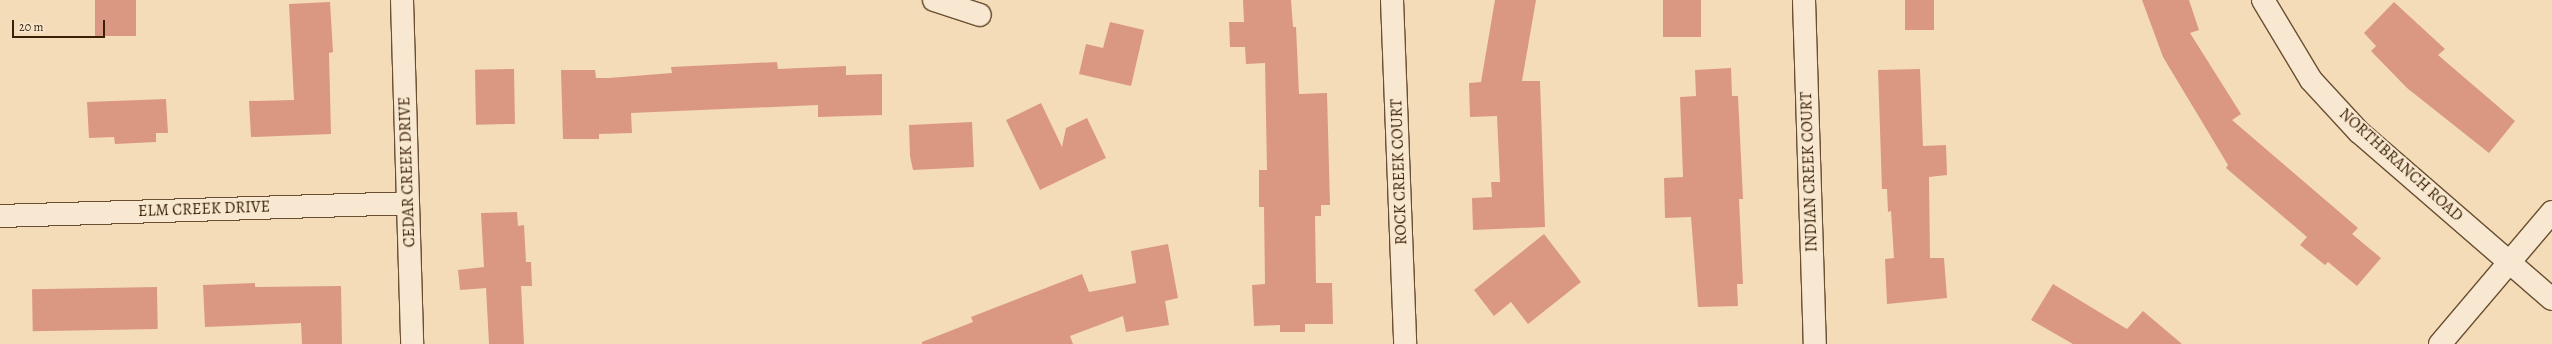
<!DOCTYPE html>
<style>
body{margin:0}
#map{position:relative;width:2552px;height:344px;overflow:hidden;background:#f5dcb8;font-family:Alegreya,serif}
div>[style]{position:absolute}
.building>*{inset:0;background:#da9882;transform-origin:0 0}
.roads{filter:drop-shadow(1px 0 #6a4f32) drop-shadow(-1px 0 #6a4f32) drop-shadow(0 1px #6a4f32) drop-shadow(0 -1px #6a4f32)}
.minor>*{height:22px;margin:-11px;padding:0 11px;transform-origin:11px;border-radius:11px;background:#f8e8d1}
.secondary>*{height:22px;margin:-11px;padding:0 11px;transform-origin:11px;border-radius:11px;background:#f8e8d1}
span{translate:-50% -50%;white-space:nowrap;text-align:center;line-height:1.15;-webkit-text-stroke:4px #f8e8d1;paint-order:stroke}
.street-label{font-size:16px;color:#3b2005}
.scale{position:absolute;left:12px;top:20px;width:93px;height:18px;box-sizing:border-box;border:2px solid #3b2005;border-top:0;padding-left:5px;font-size:12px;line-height:14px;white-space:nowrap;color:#3b2005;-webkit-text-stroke:3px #f8e8d1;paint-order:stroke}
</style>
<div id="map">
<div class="building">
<i style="left:95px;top:0;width:41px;height:36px"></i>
<i style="clip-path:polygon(1243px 0,1291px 0,1293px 27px,1296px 27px,1299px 94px,1327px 93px,1330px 205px,1321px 205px,1321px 216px,1315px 216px,1316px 283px,1332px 283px,1333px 324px,1305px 324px,1305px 332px,1280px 332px,1280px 325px,1254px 326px,1252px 285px,1265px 284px,1264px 207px,1259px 207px,1259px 170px,1267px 170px,1265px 63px,1246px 64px,1245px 47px,1230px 47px,1229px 22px,1244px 22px)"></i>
<i style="clip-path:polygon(1495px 0,1536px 0,1522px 81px,1540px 81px,1545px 227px,1473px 230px,1472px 198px,1492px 197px,1491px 182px,1500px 182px,1497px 116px,1470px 117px,1469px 83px,1481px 82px)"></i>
<i style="left:1663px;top:0;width:38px;height:37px"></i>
<i style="left:1905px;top:0;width:29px;height:30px"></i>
<i style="clip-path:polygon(2142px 0,2189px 0,2199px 30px,2190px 33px,2241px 114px,2232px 120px,2358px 228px,2352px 234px,2381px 258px,2357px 286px,2328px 262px,2325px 265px,2300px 245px,2307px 237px,2226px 168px,2228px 165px,2163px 57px)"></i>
<i style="clip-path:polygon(330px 2px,333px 52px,329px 53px,331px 134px,251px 137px,249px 101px,294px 100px,289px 4px)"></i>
<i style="clip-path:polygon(2394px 2px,2445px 49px,2438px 55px,2515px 121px,2489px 153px,2407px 88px,2371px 51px,2376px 46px,2364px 33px)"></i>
<i style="clip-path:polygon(1110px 22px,1144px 30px,1131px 86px,1079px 74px,1086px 44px,1103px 48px)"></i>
<i style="clip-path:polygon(777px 62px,778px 69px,846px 66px,846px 75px,882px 74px,882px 115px,818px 117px,818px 105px,631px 113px,632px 133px,599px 134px,599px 139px,563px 139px,561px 70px,595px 70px,596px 78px,609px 78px,672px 73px,671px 67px)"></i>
<i style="clip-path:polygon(1731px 68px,1732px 96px,1738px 96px,1743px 199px,1739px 199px,1743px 284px,1737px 284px,1738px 306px,1698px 307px,1691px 217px,1665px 218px,1664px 178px,1683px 177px,1680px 97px,1696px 96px,1695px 70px)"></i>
<i style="left:514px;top:69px;width:55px;height:39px;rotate:89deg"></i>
<i style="clip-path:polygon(1920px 69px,1923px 146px,1946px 145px,1947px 175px,1929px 177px,1930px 258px,1944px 258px,1947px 298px,1887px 304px,1885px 259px,1894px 258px,1891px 211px,1888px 212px,1887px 189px,1882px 189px,1878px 70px)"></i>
<i style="clip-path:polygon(166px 99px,168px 133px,156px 133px,156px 142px,115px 144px,114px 137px,89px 138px,87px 102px)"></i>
<i style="clip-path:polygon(1041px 103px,1062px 147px,1066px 128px,1087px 118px,1106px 158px,1040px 190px,1006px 120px)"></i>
<i style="clip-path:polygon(972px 122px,974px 167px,913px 170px,910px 156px,909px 125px)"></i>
<i style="clip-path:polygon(517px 212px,518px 226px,524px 225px,526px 262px,531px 262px,532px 286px,521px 286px,524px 344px,489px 344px,486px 288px,460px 290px,458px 270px,484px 267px,481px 213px)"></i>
<i style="clip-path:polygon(1544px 234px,1581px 282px,1528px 324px,1511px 302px,1494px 316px,1474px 290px)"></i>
<i style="clip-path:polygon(1168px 244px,1178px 298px,1165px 301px,1169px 325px,1126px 332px,1123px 316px,1070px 336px,1073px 344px,922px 344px,922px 342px,973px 322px,971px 317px,1082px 274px,1089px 292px,1136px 283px,1131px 251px)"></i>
<i style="clip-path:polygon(255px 283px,255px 287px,341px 286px,342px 344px,302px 344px,301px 323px,205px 327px,203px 285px)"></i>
<i style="clip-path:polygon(2053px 284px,2127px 329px,2143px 311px,2182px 344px,2073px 344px,2031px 320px)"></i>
<i style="left:157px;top:287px;width:42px;height:125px;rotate:89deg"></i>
</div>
<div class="roads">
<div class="minor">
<i style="left:402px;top:0;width:344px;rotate:88.3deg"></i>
<i style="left:934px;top:0;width:48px;rotate:18.1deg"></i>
<i style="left:1392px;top:0;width:344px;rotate:87.8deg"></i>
<i style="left:1804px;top:0;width:344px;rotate:88.2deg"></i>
<i style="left:2263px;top:0;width:93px;rotate:59deg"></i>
<i style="left:2311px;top:80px;width:71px;rotate:47.3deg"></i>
<i style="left:2359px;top:132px;width:255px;rotate:40.9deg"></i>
<i style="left:0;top:216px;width:408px;rotate:-1.8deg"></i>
</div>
<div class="secondary">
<i style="left:2440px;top:344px;width:173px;rotate:-49.7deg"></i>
</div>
</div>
<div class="street-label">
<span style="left:2401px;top:165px;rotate:42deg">NORTHBRANCH ROAD</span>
<span style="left:407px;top:172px;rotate:-92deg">CEDAR CREEK DRIVE</span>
<span style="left:1399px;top:172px;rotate:-92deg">ROCK CREEK COURT</span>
<span style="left:1809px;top:172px;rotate:-92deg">INDIAN CREEK COURT</span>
<span style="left:204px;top:209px;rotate:-2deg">ELM CREEK DRIVE</span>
</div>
<div class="scale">20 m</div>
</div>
